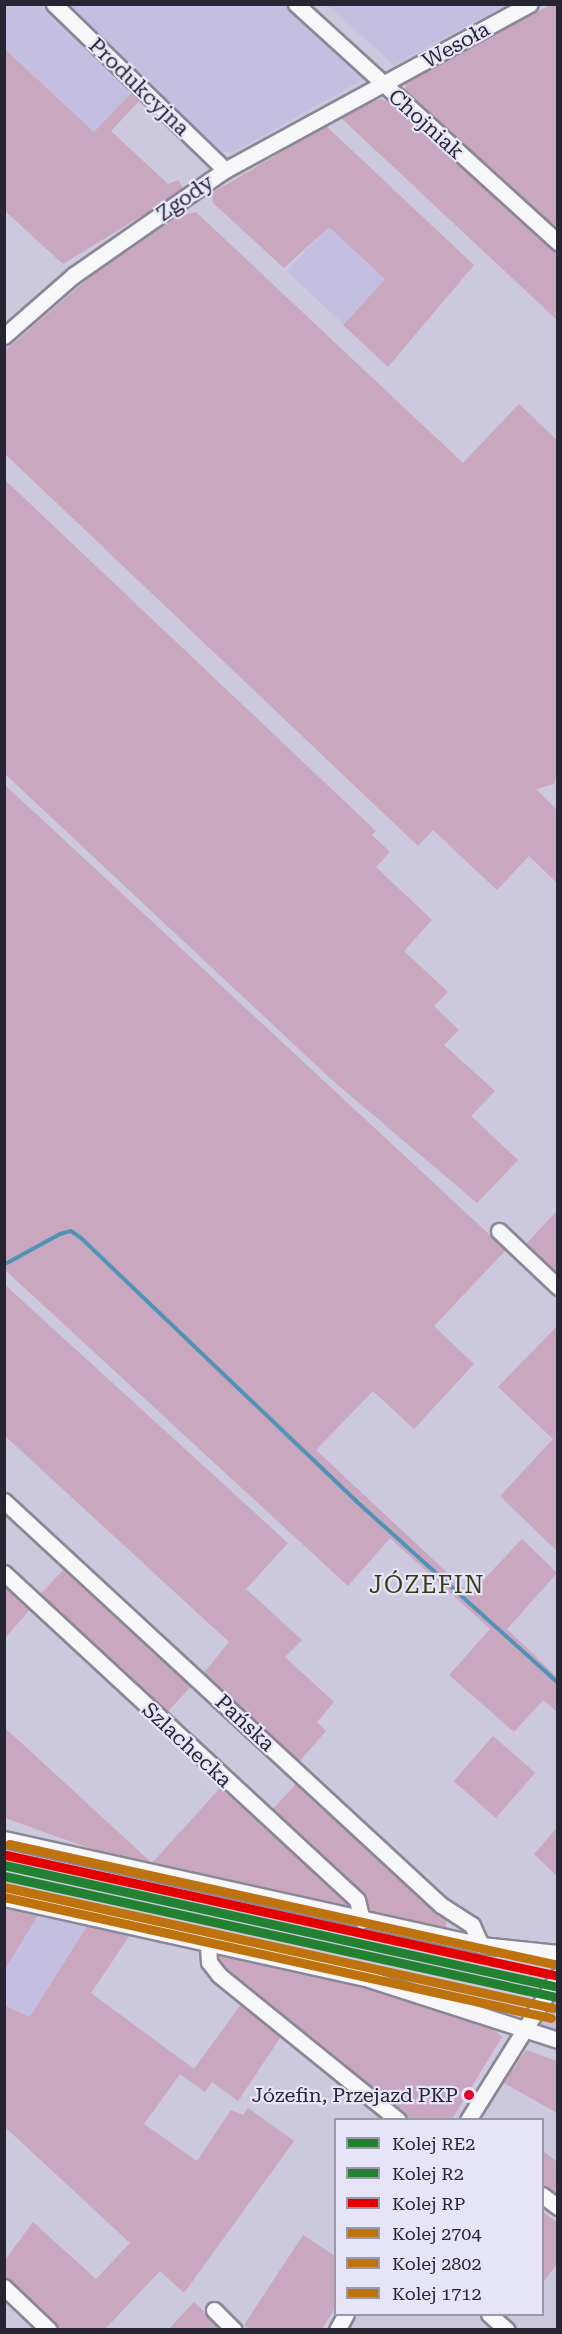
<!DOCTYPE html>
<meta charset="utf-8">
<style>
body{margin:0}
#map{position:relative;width:562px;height:2334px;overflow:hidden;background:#ccc8dd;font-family:"Roboto Serif",serif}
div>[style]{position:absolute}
.built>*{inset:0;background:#c4bfe0;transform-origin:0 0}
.green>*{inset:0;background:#c9a7be;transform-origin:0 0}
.stream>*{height:4px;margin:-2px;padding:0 2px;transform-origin:2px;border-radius:2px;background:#5193b6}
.roads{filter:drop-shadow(2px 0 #8a8797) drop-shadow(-2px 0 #8a8797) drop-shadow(0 2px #8a8797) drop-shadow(0 -2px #8a8797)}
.minor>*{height:15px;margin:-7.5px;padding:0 7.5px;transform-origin:7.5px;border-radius:7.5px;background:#f7f7fa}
.rail-1>*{height:9px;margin:-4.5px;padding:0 4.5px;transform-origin:4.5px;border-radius:4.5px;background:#238132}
.rail-2>*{height:9px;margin:-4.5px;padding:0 4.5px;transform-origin:4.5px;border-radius:4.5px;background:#238132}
.rail-3>*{height:9px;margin:-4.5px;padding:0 4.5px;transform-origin:4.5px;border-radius:4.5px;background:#e50000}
.rail-4>*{height:9px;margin:-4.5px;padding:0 4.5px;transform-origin:4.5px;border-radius:4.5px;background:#be730f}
.rail-5>*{height:9px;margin:-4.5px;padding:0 4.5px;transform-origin:4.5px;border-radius:4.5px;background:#be730f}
.rail-6>*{height:9px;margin:-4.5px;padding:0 4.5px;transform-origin:4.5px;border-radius:4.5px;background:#be730f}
.dots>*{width:16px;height:16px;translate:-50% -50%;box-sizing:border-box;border:3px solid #e6e4f7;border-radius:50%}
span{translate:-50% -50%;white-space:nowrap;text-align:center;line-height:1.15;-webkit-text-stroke:4.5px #e6e4f7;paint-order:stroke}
.bus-label{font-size:20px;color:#282533}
.right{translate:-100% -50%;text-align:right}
.street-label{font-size:21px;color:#282533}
.quarter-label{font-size:24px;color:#383a12;letter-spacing:1.5px}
.frame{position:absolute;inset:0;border:6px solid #282533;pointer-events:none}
.legend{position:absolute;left:334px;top:2118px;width:210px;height:198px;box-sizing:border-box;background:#e6e4f7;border:2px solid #9a98a9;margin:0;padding:8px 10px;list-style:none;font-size:18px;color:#282533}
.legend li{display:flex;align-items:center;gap:12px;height:30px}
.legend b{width:30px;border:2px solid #9a98a9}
</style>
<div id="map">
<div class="built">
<i style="clip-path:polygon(4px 5px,41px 5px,133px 91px,94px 132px,5px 48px)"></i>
<i style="clip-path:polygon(65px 5px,284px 5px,364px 79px,232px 153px,221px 151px)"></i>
<i style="clip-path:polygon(327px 5px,505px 5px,394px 65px)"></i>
<i style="left:329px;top:226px;width:77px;height:62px;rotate:43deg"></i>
<i style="clip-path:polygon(40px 1912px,89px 1923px,30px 2017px,5px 2005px,4px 1969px)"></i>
<i style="clip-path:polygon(557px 1998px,557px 2035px,539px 2029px)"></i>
</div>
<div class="green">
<i style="clip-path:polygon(550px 5px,557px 5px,557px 234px,404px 90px,408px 81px)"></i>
<i style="clip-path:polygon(4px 48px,94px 132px,134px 90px,142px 98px,111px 131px,168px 184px,178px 180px,184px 190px,63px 264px,5px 211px)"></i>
<i style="clip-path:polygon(381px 99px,395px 104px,557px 250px,557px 320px,338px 115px)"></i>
<i style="clip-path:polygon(326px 126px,474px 265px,388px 367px,343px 325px,385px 279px,329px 227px,284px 268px,213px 203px,212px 193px)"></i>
<i style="clip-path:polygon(196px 212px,463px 463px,519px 404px,557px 440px,557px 773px,554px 784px,536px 789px,557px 810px,557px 883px,529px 856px,497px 890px,433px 830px,418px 846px,5px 454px,5px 344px,7px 349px,92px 275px,177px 217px)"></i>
<i style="clip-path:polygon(5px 480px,376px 831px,372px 835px,390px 852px,376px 867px,432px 920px,404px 951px,448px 992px,434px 1006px,459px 1030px,444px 1045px,495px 1091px,471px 1116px,518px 1160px,477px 1203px,332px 1080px,5px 774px)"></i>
<i style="clip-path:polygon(5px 785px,506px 1250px,434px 1326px,474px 1364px,414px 1429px,373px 1391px,316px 1450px,470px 1594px,522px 1539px,557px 1573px,507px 1629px,557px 1677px,557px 1712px,543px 1700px,514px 1732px,449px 1675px,490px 1629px,390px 1538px,348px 1586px,5px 1270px)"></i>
<i style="clip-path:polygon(557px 1211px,557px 1278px,524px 1246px)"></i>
<i style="clip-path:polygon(4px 1284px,288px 1543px,246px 1589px,302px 1640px,285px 1657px,334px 1702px,317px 1722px,326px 1731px,298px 1763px,203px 1674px,229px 1642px,5px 1436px)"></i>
<i style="clip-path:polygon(557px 1326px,557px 1551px,500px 1496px,553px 1439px,498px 1387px)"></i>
<i style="left:65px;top:1568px;width:173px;height:41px;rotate:43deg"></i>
<i style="clip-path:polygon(4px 1577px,34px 1605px,5px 1638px,4px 1638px)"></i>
<i style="clip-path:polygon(4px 1727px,152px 1863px,220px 1788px,351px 1903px,349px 1907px,152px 1864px,103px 1853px,5px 1818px)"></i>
<i style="left:493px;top:1736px;width:56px;height:60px;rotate:41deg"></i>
<i style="clip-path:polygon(296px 1784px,446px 1914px,446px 1929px,374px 1913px,270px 1812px)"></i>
<i style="clip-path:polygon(557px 1828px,557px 1876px,534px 1854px)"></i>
<i style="clip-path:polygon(5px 1903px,40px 1912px,5px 1969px)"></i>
<i style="clip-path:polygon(89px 1923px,132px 1932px,91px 1993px,194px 2069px,242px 2003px,282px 2035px,238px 2101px,212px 2082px,205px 2092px,180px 2074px,144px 2124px,197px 2161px,231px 2110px,243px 2115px,248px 2108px,294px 2141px,184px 2293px,160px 2271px,105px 2329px,60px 2329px,5px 2277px,5px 2260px,33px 2222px,96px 2279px,130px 2243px,5px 2127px,4px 2005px,30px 2017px)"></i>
<i style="clip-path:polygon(221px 1954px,385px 1988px,488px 2025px,502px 2037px,452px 2119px,406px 2119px,213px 1962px)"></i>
<i style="clip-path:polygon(526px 2050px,557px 2061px,557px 2113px,504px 2083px)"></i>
<i style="clip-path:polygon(543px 2151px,557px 2162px,557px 2197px,543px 2185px)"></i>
<i style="clip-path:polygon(542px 2211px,558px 2223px,557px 2264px,543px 2282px)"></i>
<i style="clip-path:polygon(303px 2235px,335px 2256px,335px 2308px,322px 2329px,248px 2329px,244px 2325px)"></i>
<i style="clip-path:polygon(194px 2302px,223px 2329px,168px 2330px)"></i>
</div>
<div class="stream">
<i style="left:7px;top:1263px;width:60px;rotate:-28.7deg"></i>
<i style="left:60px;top:1234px;width:11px;rotate:-15deg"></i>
<i style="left:71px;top:1231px;width:12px;rotate:35deg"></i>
<i style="left:81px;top:1238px;width:381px;rotate:43.7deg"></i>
<i style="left:356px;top:1501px;width:272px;rotate:42deg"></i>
</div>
<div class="roads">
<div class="minor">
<i style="left:54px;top:4px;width:238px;rotate:44.1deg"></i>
<i style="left:296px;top:4px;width:354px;rotate:42.3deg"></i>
<i style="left:4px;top:336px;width:93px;rotate:-41.1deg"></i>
<i style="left:74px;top:275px;width:184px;rotate:-34.8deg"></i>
<i style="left:225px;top:170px;width:347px;rotate:-28.6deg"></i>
<i style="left:499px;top:1231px;width:81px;rotate:43.5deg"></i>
<i style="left:4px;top:1501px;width:595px;rotate:42.75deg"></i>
<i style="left:441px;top:1905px;width:37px;rotate:33deg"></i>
<i style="left:472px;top:1925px;width:22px;rotate:66deg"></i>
<i style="left:4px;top:1573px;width:481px;rotate:42.8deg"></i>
<i style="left:357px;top:1900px;width:21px;rotate:76deg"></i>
<i style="left:4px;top:1839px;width:489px;rotate:12.5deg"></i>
<i style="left:481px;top:1945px;width:77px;rotate:5.9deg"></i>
<i style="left:4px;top:1898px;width:374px;rotate:12.5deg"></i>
<i style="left:369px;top:1979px;width:199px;rotate:17.9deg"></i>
<i style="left:208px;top:1944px;width:18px;rotate:87deg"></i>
<i style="left:209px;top:1962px;width:16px;rotate:52deg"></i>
<i style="left:219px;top:1975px;width:230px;rotate:39deg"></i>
<i style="left:468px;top:2120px;width:170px;rotate:-58deg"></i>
<i style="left:542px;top:2195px;width:20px;rotate:37deg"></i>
<i style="left:4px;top:2287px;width:62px;rotate:43.7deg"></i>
<i style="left:214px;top:2310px;width:28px;rotate:45deg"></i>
<i style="left:489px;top:2314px;width:24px;rotate:42deg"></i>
<i style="left:337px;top:2330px;width:18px;rotate:-61deg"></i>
</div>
</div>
<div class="rail-1">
<i style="left:4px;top:1865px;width:567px;rotate:12.42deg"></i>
</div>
<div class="rail-2">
<i style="left:4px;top:1876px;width:565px;rotate:12.36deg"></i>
</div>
<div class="rail-3">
<i style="left:6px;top:1855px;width:565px;rotate:12.36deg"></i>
</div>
<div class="rail-4">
<i style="left:4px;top:1887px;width:562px;rotate:12.43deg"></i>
</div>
<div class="rail-5">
<i style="left:9px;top:1844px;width:562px;rotate:12.43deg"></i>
</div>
<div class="rail-6">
<i style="left:4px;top:1897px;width:560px;rotate:12.47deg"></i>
</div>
<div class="dots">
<i style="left:469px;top:2095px;background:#e4002b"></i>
</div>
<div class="bus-label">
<span class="right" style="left:458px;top:2095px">Józefin, Przejazd PKP</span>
</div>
<div class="street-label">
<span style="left:456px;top:45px;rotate:-29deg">Wesoła</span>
<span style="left:139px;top:87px;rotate:44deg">Produkcyjna</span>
<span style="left:426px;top:124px;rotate:42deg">Chojniak</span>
<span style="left:185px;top:198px;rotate:-35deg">Zgody</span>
<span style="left:245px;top:1723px;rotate:43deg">Pańska</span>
<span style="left:187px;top:1745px;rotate:43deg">Szlachecka</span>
</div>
<div class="quarter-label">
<span style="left:427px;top:1586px">JÓZEFIN</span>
</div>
<div class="frame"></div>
<ul class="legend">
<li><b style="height:8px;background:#238132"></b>Kolej RE2</li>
<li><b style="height:8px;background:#238132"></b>Kolej R2</li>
<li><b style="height:8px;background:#e50000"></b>Kolej RP</li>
<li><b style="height:8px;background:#be730f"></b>Kolej 2704</li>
<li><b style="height:8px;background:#be730f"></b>Kolej 2802</li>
<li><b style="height:8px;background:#be730f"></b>Kolej 1712</li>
</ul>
</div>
